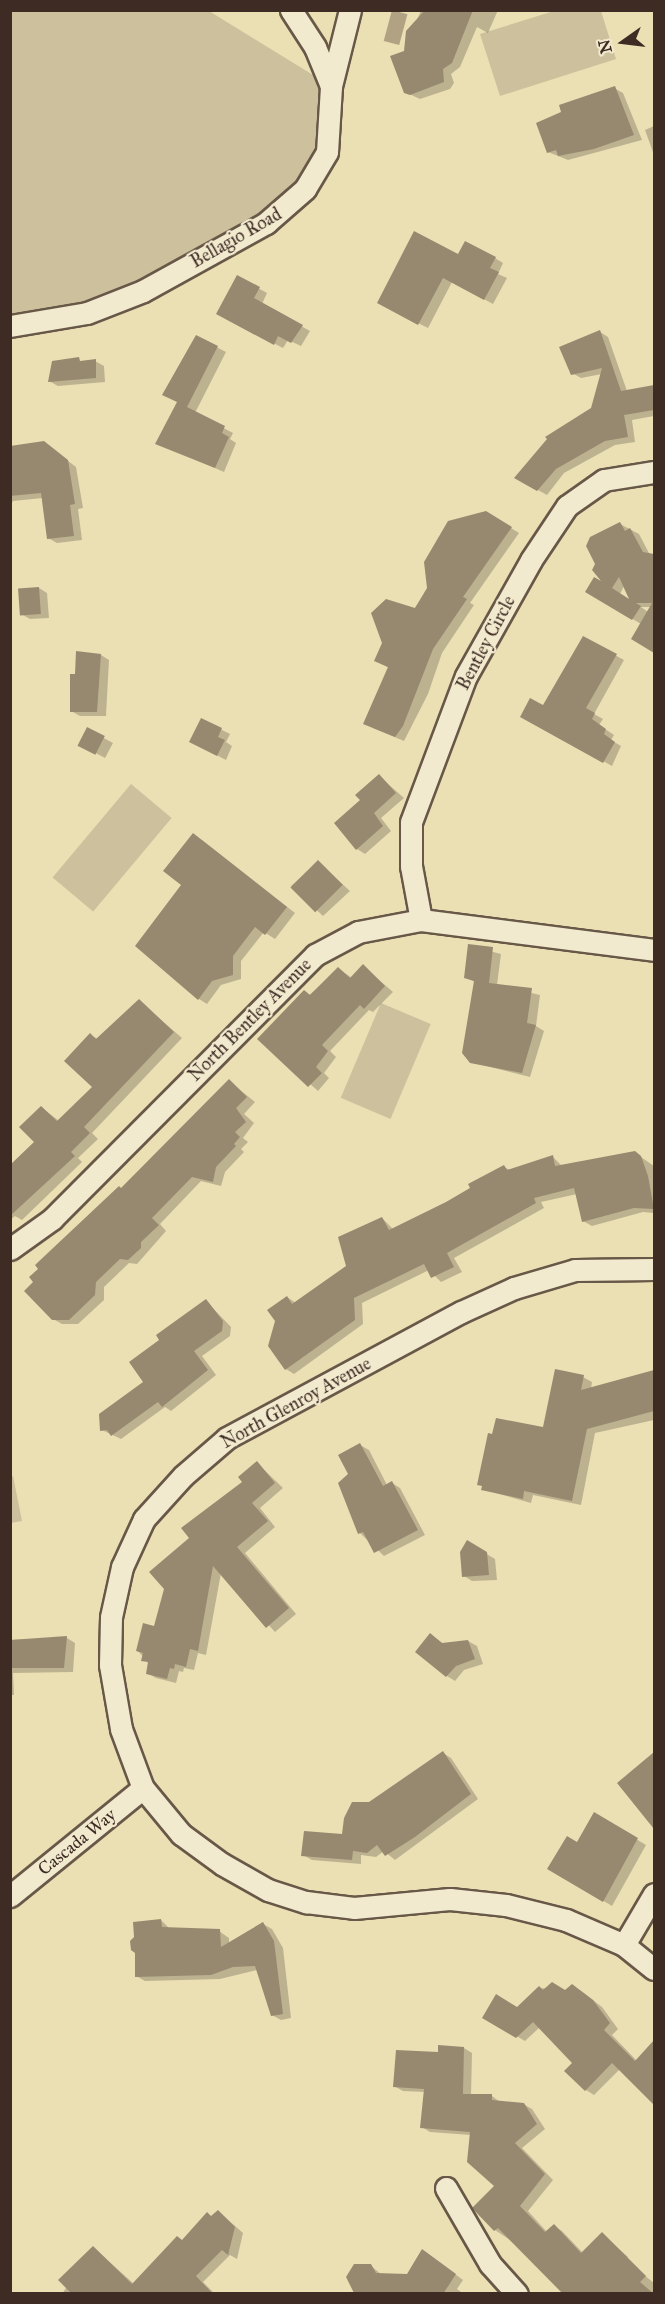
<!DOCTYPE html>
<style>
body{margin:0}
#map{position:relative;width:665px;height:2304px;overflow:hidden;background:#ebdfb4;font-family:"IM FELL Great Primer",serif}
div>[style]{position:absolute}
.green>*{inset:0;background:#cdc09c;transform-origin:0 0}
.water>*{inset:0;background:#b0a283;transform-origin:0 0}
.shadow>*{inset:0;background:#0003}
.building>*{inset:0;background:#97896f;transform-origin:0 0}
.roads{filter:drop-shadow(2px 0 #685848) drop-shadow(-2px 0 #685848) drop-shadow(0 2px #685848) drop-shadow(0 -2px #685848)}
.minor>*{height:21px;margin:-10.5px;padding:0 10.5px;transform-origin:10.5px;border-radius:10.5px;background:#f2eace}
span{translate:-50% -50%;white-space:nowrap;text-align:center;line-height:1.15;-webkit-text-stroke:4.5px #f2eace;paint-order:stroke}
.street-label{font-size:18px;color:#3d2b24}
.frame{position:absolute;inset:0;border:12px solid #3d2b24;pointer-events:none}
.north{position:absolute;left:593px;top:12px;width:60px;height:60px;-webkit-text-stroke:4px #f2eace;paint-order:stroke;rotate:256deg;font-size:16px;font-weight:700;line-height:24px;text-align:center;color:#3d2b24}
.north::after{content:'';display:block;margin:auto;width:21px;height:27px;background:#3d2b24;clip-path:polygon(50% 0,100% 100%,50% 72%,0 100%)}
</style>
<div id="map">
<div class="green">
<i style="clip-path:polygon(11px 11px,209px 11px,331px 86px,330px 140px,305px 189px,143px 291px,11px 326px)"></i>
<i style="clip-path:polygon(554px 11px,601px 11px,616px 59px,500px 96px,480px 34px)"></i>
<i style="left:131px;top:784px;width:53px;height:122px;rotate:40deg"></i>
<i style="left:381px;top:1003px;width:54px;height:103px;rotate:23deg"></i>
<i style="clip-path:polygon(13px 1476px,22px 1521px,11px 1523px,11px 1477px)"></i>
</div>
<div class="water">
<i style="left:392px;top:10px;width:16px;height:32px;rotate:15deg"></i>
</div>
<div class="shadow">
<i style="clip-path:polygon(421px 10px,498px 10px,488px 33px,477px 27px,460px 67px,451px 74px,454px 83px,450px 89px,420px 99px,405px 92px,405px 52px)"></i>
<i style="clip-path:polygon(614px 88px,623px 93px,642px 140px,568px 160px,548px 152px)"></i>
<i style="clip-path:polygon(654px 126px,654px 155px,645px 130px)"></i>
<i style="clip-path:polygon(459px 256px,495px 258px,503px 263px,498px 274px,507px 278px,493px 304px,452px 282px,428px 328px,388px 308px)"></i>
<i style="clip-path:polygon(238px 277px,267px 293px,262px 304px,310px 331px,301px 346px,288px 340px,283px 348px,226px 319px)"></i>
<i style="clip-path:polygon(600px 332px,608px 337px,627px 391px,654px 387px,654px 416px,632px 420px,635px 442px,615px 445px,564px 473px,547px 495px,516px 478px,592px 409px,602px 374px,581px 378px,572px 373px)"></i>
<i style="clip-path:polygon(197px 337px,226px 352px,195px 413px,233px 433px,230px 439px,236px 443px,224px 472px,157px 443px,179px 402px)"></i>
<i style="clip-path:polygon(95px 361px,104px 366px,105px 382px,58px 386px,49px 381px)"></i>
<i style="clip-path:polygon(43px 442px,76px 467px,83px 508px,78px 509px,82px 540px,57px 543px,48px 538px,43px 498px,13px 501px,10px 507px,10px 447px)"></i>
<i style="clip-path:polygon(485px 512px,519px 533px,470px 603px,474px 605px,442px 653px,428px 694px,404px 741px,373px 728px,389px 668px,376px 661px)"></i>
<i style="clip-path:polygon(evenodd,620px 524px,639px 534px,650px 555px,654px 557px,654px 650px,633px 638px,641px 624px,587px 592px,606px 586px,620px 524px,624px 586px,632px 602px,620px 594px,624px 586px,620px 524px,641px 607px,651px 607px,648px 612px,641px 607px)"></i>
<i style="clip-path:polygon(39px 588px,47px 593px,49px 618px,30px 619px,21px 614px)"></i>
<i style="clip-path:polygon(584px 638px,624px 660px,594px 714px,603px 719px,599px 725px,614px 735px,611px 740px,621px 746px,612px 766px,522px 716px,544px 707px)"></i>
<i style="clip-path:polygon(101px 655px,109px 660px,106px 716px,80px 716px,71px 711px,77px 676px)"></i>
<i style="clip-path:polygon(202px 720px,230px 734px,226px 742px,232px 746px,226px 760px,199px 746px)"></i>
<i style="clip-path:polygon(87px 729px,113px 743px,105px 758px,88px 749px)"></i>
<i style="clip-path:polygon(379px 776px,404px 798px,381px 818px,391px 831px,365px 854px,357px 849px,362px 800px)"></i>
<i style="clip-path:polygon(202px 840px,295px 913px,275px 939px,264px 932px,241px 961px,241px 979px,221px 985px,207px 1004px,199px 999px,183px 885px)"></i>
<i style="clip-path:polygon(318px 862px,350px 891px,323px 916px,291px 886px)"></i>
<i style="clip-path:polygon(470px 946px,501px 954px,497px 985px,540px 995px,536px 1026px,544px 1031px,530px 1077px,471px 1062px,475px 982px,465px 977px)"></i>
<i style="clip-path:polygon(363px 966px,393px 992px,373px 1012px,369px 1010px,330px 1051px,336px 1057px,324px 1073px,329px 1078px,318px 1091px,259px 1039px,339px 969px,352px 978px)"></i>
<i style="clip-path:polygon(139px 1001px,182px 1038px,92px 1133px,98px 1139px,78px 1158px,82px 1162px,22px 1220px,15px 1216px,10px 1220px,10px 1167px,36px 1142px,41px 1107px,59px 1121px,94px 1087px,90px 1035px,98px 1039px)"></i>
<i style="clip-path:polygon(229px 1081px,255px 1102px,244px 1114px,254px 1123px,243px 1138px,248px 1142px,241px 1149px,244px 1152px,225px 1172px,221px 1186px,201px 1181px,160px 1224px,166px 1231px,137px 1264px,129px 1263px,104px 1287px,104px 1300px,78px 1324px,62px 1324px,53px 1319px,122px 1189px)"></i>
<i style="clip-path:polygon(635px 1153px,654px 1166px,654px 1213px,643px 1212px,592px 1226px,583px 1221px,577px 1194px,541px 1202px,544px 1208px,454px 1258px,462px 1272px,441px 1282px,429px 1270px,362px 1303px,363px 1324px,294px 1374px,286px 1369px,287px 1297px,296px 1303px,348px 1267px,382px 1218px,394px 1230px,447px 1203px,504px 1167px,510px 1170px,553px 1157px,562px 1166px)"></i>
<i style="clip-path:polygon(206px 1301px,231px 1327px,230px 1336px,202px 1356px,216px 1375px,171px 1411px,165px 1407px,121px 1439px,102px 1430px,145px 1382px,162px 1340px)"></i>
<i style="clip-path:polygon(654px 1371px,654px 1420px,595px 1433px,581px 1505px,533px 1495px,531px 1503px,482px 1489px,544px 1429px,583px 1377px,592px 1382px,591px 1389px)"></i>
<i style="clip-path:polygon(360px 1445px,369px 1450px,387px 1485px,392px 1483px,400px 1488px,425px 1535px,384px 1556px,360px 1533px,349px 1474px)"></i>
<i style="clip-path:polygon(257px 1463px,283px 1488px,260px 1508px,275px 1527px,245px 1553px,296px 1614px,275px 1632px,221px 1573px,206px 1655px,198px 1653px,194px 1670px,184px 1668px,183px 1672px,179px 1671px,176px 1683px,156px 1678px,147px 1673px,149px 1664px,138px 1651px,156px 1627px,191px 1538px,244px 1482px)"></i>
<i style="clip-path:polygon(468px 1543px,495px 1559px,497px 1580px,472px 1581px,464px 1576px)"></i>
<i style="clip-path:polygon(430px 1635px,444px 1644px,468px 1641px,477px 1646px,483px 1664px,464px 1670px,455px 1681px,447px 1676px)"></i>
<i style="clip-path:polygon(67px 1638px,75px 1643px,73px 1672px,13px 1673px,14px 1695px,10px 1695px,10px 1640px)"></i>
<i style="clip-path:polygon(443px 1753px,451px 1758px,478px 1799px,395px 1860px,384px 1851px,376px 1857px,361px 1855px,361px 1864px,312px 1860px,303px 1855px,344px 1836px,370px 1803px)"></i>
<i style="clip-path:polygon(654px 1754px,654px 1823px,619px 1784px)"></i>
<i style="clip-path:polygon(595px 1814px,646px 1845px,612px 1906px,549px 1868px,577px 1844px)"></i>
<i style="clip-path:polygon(161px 1920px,170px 1929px,216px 1929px,229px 1938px,229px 1944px,263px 1924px,272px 1929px,283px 1948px,291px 2018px,281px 2020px,272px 2015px,257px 1970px,220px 1979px,145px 1981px,136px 1976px)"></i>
<i style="clip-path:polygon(539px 1988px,581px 1991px,602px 2007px,618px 2029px,612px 2035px,637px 2061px,654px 2044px,654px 2103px,620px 2069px,594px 2095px,586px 2090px,574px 2063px,540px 2027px,525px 2041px,484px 2017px,518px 2009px)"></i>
<i style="clip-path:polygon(464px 2048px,472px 2053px,471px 2096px,492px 2096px,500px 2102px,523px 2104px,532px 2109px,545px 2129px,522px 2148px,553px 2180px,528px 2211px,547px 2232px,554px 2226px,562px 2231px,583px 2253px,602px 2234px,628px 2257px,590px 2294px,495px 2230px,496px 2186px,471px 2135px,430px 2132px,422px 2127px,425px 2092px,403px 2091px,394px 2086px,440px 2054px)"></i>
<i style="clip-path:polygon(218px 2211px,243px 2233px,237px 2259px,230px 2255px,203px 2282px,215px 2294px,62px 2294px,93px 2247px,134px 2284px)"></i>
<i style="clip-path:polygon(431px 2256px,463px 2280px,457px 2289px,464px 2294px,356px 2294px,347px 2277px,370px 2265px,382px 2275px,408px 2276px)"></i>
<i style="clip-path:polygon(634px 2267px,654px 2283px,654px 2294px,616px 2294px)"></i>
</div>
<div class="building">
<i style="clip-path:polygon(425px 10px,473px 10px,452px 63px,443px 69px,444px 82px,410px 95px,404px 93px,390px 56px,404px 51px,406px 31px)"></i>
<i style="clip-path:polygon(615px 86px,634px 135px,594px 149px,558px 156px,556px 150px,547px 153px,536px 123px,561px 112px,559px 105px)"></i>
<i style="clip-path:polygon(414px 231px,458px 254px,465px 241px,496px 257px,490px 268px,499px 272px,484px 300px,443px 278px,418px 325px,377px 303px)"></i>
<i style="clip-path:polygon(237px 275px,260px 287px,254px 298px,303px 325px,291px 343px,278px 336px,274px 345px,216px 314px)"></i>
<i style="clip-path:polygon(600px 330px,621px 391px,654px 385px,654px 410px,624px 415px,628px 437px,605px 441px,556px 469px,537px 491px,514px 478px,547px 439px,545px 437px,591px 408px,602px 368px,571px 375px,559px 347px)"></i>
<i style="clip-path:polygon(196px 335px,218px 346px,187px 407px,225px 426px,222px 433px,229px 437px,215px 468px,155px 444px,177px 402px,162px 395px)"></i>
<i style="clip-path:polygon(79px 357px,80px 361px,96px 359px,96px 378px,48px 382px,52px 361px)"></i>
<i style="clip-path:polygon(44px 441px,68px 460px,75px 504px,70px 505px,74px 536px,47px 539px,41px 493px,10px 496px,10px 446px)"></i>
<i style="clip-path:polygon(486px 511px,512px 527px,463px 597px,467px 599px,433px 649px,403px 726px,395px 737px,363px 724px,388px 667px,374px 661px,382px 643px,371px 613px,386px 599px,415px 608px,427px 588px,424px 562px,448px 521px)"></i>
<i style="clip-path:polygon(evenodd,620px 522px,625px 531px,630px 528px,643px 552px,654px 554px,654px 653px,631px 639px,652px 603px,636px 603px,641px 606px,632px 620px,585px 592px,594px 577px,601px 581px,592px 570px,595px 564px,586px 546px,590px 537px,620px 522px,619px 577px,629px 599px,612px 588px,619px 577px)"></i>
<i style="left:39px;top:587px;width:27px;height:21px;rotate:86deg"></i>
<i style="clip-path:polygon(583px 636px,617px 654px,586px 708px,595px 713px,592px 719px,606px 729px,604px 734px,615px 742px,603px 763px,520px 717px,530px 698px,543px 705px)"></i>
<i style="clip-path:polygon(76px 651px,101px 654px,97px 712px,70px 712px,70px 674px,75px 674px)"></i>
<i style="clip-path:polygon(201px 718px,222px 728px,218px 737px,225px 740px,217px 756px,189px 742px)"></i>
<i style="left:87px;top:727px;width:20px;height:21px;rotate:27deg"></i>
<i style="clip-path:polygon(379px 774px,396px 793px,374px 813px,383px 826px,356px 850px,334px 823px,360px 800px,355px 795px)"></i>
<i style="clip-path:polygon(193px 833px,287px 907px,265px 935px,255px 927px,233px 956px,233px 975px,212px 981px,198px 1000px,135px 946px,181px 885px,163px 871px)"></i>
<i style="left:318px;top:860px;width:35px;height:39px;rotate:45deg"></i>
<i style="clip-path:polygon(468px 944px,493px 947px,489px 983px,532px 988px,527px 1023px,536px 1025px,522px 1073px,470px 1063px,462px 1053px,474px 981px,464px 978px)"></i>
<i style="clip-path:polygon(363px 964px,385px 986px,364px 1009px,360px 1005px,322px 1045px,328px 1051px,316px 1067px,322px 1073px,308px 1087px,257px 1039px,304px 990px,310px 995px,338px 967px,350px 978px)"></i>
<i style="clip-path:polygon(139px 999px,174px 1032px,84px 1127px,90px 1133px,71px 1152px,75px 1156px,10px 1216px,10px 1165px,34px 1142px,19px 1127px,41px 1106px,57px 1121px,92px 1087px,64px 1061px,90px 1033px,96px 1039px)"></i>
<i style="clip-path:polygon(229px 1079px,247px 1097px,236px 1108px,246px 1122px,235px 1132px,240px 1137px,234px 1144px,236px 1146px,216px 1167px,213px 1182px,192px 1177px,152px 1218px,159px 1225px,141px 1242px,141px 1248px,128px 1260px,120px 1259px,96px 1282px,95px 1295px,69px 1320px,52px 1320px,24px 1291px,33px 1282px,29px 1277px,38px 1269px,35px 1265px,119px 1186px,121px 1188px)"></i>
<i style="clip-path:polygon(635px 1151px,641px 1156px,648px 1176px,654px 1209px,634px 1208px,582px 1222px,574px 1188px,534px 1198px,536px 1203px,447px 1253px,454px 1267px,431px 1278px,424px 1264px,354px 1298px,355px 1320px,285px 1370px,268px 1346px,275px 1321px,267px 1310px,287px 1296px,292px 1304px,346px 1266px,338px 1237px,382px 1217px,389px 1230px,446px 1202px,470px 1188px,468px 1184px,504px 1165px,507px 1170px,553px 1155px,555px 1166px)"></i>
<i style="clip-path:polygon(206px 1299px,223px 1321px,222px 1331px,194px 1351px,208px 1370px,162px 1407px,158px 1402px,111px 1436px,107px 1430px,100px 1431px,99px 1414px,143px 1382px,129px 1362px,159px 1340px,156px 1335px)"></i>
<i style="clip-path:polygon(555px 1369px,584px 1375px,581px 1390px,654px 1370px,654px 1411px,587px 1429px,572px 1501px,524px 1491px,523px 1499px,481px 1490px,482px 1486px,477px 1485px,488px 1433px,492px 1434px,496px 1418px,543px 1427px)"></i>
<i style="clip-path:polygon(360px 1443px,383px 1486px,392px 1481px,418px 1530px,374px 1553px,363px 1532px,358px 1534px,338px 1483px,348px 1474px,338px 1455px)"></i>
<i style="clip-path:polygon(257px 1461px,275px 1483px,252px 1503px,268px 1521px,237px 1547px,289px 1608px,266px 1628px,213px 1566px,198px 1651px,190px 1649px,186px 1667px,175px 1664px,174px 1669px,170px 1668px,167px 1679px,146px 1674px,148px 1662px,141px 1661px,143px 1653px,136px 1651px,143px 1623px,154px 1626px,164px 1589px,149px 1572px,189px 1538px,181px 1528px,242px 1482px,238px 1477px)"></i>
<i style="clip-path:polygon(467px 1540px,487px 1552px,489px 1575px,462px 1577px,460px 1552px)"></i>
<i style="clip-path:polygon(430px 1633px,442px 1643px,468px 1640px,475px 1659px,456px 1666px,446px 1677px,415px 1652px)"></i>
<i style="clip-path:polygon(67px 1636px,64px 1668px,10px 1668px,10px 1640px)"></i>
<i style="clip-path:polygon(443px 1751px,471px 1794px,415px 1837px,385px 1856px,377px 1845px,367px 1853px,353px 1851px,352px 1860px,301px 1856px,304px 1831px,342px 1834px,344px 1818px,352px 1802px,369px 1802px)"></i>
<i style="clip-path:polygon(654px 1752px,654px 1829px,617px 1783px)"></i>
<i style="clip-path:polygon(594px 1812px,638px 1838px,603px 1902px,547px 1869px,567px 1836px,577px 1842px)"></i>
<i style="clip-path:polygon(161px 1919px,162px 1927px,220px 1929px,221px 1947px,263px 1922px,274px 1941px,283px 2014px,271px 2016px,255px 1966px,233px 1967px,211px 1975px,135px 1977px,135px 1953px,131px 1950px,130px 1941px,134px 1937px,133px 1922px)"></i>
<i style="clip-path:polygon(552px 1982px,565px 1990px,572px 1984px,593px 2000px,610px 2023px,604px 2030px,635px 2061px,654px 2040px,654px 2105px,612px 2063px,585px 2091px,564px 2071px,572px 2063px,533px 2022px,516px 2038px,482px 2018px,496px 1994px,517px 2007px,539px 1986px,543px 1990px)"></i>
<i style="clip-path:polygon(438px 2045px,464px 2047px,463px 2094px,492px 2094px,492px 2100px,524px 2103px,537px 2124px,515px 2143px,545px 2174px,520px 2206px,545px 2232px,554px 2224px,581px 2253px,602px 2232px,646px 2276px,640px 2282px,654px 2294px,563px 2294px,498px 2228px,494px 2231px,472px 2208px,494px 2186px,467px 2162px,470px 2132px,420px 2128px,424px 2089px,393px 2087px,396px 2050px,438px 2052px)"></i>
<i style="clip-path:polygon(218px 2210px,235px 2227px,228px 2255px,222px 2250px,196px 2276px,213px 2294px,72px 2294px,58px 2280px,93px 2246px,132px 2284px,177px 2236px,182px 2240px,207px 2212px,211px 2216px)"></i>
<i style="clip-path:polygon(422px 2249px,456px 2274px,443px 2294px,354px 2293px,346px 2277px,354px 2264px,371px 2264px,376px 2273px,407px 2274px)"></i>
</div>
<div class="roads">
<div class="minor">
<i style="left:331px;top:86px;width:78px;rotate:-76deg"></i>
<i style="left:10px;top:326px;width:78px;rotate:-9.6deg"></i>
<i style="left:87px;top:313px;width:60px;rotate:-21.4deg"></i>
<i style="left:143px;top:291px;width:141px;rotate:-28.9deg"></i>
<i style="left:266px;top:223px;width:52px;rotate:-41.1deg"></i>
<i style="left:305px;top:189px;width:43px;rotate:-59.3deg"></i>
<i style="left:327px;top:152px;width:66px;rotate:-86.5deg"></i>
<i style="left:331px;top:86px;width:42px;rotate:-112.3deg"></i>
<i style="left:315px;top:47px;width:44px;rotate:-123deg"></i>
<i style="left:421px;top:920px;width:55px;rotate:-100.5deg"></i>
<i style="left:411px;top:866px;width:44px;rotate:-90deg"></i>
<i style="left:411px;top:822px;width:156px;rotate:-69.4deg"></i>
<i style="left:466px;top:676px;width:133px;rotate:-60.7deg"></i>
<i style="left:531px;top:560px;width:65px;rotate:-56.3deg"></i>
<i style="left:567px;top:506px;width:45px;rotate:-35.1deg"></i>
<i style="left:604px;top:480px;width:51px;rotate:-9.1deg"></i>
<i style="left:10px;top:1249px;width:52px;rotate:-35.5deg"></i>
<i style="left:52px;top:1219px;width:373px;rotate:-45.1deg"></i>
<i style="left:315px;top:955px;width:49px;rotate:-28.1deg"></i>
<i style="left:358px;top:932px;width:64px;rotate:-10.8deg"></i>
<i style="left:421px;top:920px;width:235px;rotate:7.3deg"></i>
<i style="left:654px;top:1269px;width:79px;rotate:179.3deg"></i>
<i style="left:575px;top:1270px;width:64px;rotate:163.6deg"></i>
<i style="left:514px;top:1288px;width:58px;rotate:155.6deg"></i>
<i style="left:461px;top:1312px;width:266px;rotate:151.7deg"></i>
<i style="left:227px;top:1438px;width:58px;rotate:139.2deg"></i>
<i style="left:183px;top:1476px;width:58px;rotate:132.2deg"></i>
<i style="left:144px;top:1519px;width:53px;rotate:114.6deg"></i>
<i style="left:122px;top:1567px;width:51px;rotate:102.4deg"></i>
<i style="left:111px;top:1617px;width:48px;rotate:91.2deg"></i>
<i style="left:110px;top:1665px;width:65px;rotate:80.2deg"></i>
<i style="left:121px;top:1729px;width:63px;rotate:69.6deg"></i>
<i style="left:143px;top:1788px;width:60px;rotate:50.4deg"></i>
<i style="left:181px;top:1834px;width:51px;rotate:36.2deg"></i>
<i style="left:222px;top:1864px;width:53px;rotate:29.5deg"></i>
<i style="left:268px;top:1890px;width:40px;rotate:18deg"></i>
<i style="left:306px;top:1902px;width:48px;rotate:7.1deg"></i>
<i style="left:354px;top:1908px;width:96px;rotate:-5.4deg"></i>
<i style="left:450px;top:1899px;width:56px;rotate:6.1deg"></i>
<i style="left:506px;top:1905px;width:62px;rotate:14deg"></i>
<i style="left:566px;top:1920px;width:63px;rotate:23.3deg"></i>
<i style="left:624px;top:1945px;width:38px;rotate:39deg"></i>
<i style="left:10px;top:1896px;width:171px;rotate:-39.1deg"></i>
<i style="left:624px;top:1945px;width:59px;rotate:-59.5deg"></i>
<i style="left:446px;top:2188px;width:88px;rotate:59.9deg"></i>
<i style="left:490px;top:2264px;width:40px;rotate:48deg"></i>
</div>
</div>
<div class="street-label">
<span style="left:236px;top:238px;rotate:-30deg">Bellagio Road</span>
<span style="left:486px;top:643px;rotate:-62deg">Bentley Circle</span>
<span style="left:250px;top:1020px;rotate:-45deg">North Bentley Avenue</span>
<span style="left:296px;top:1403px;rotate:-29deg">North Glenroy Avenue</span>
<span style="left:77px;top:1842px;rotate:-39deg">Cascada Way</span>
</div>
<div class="frame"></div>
<div class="north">N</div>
</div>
